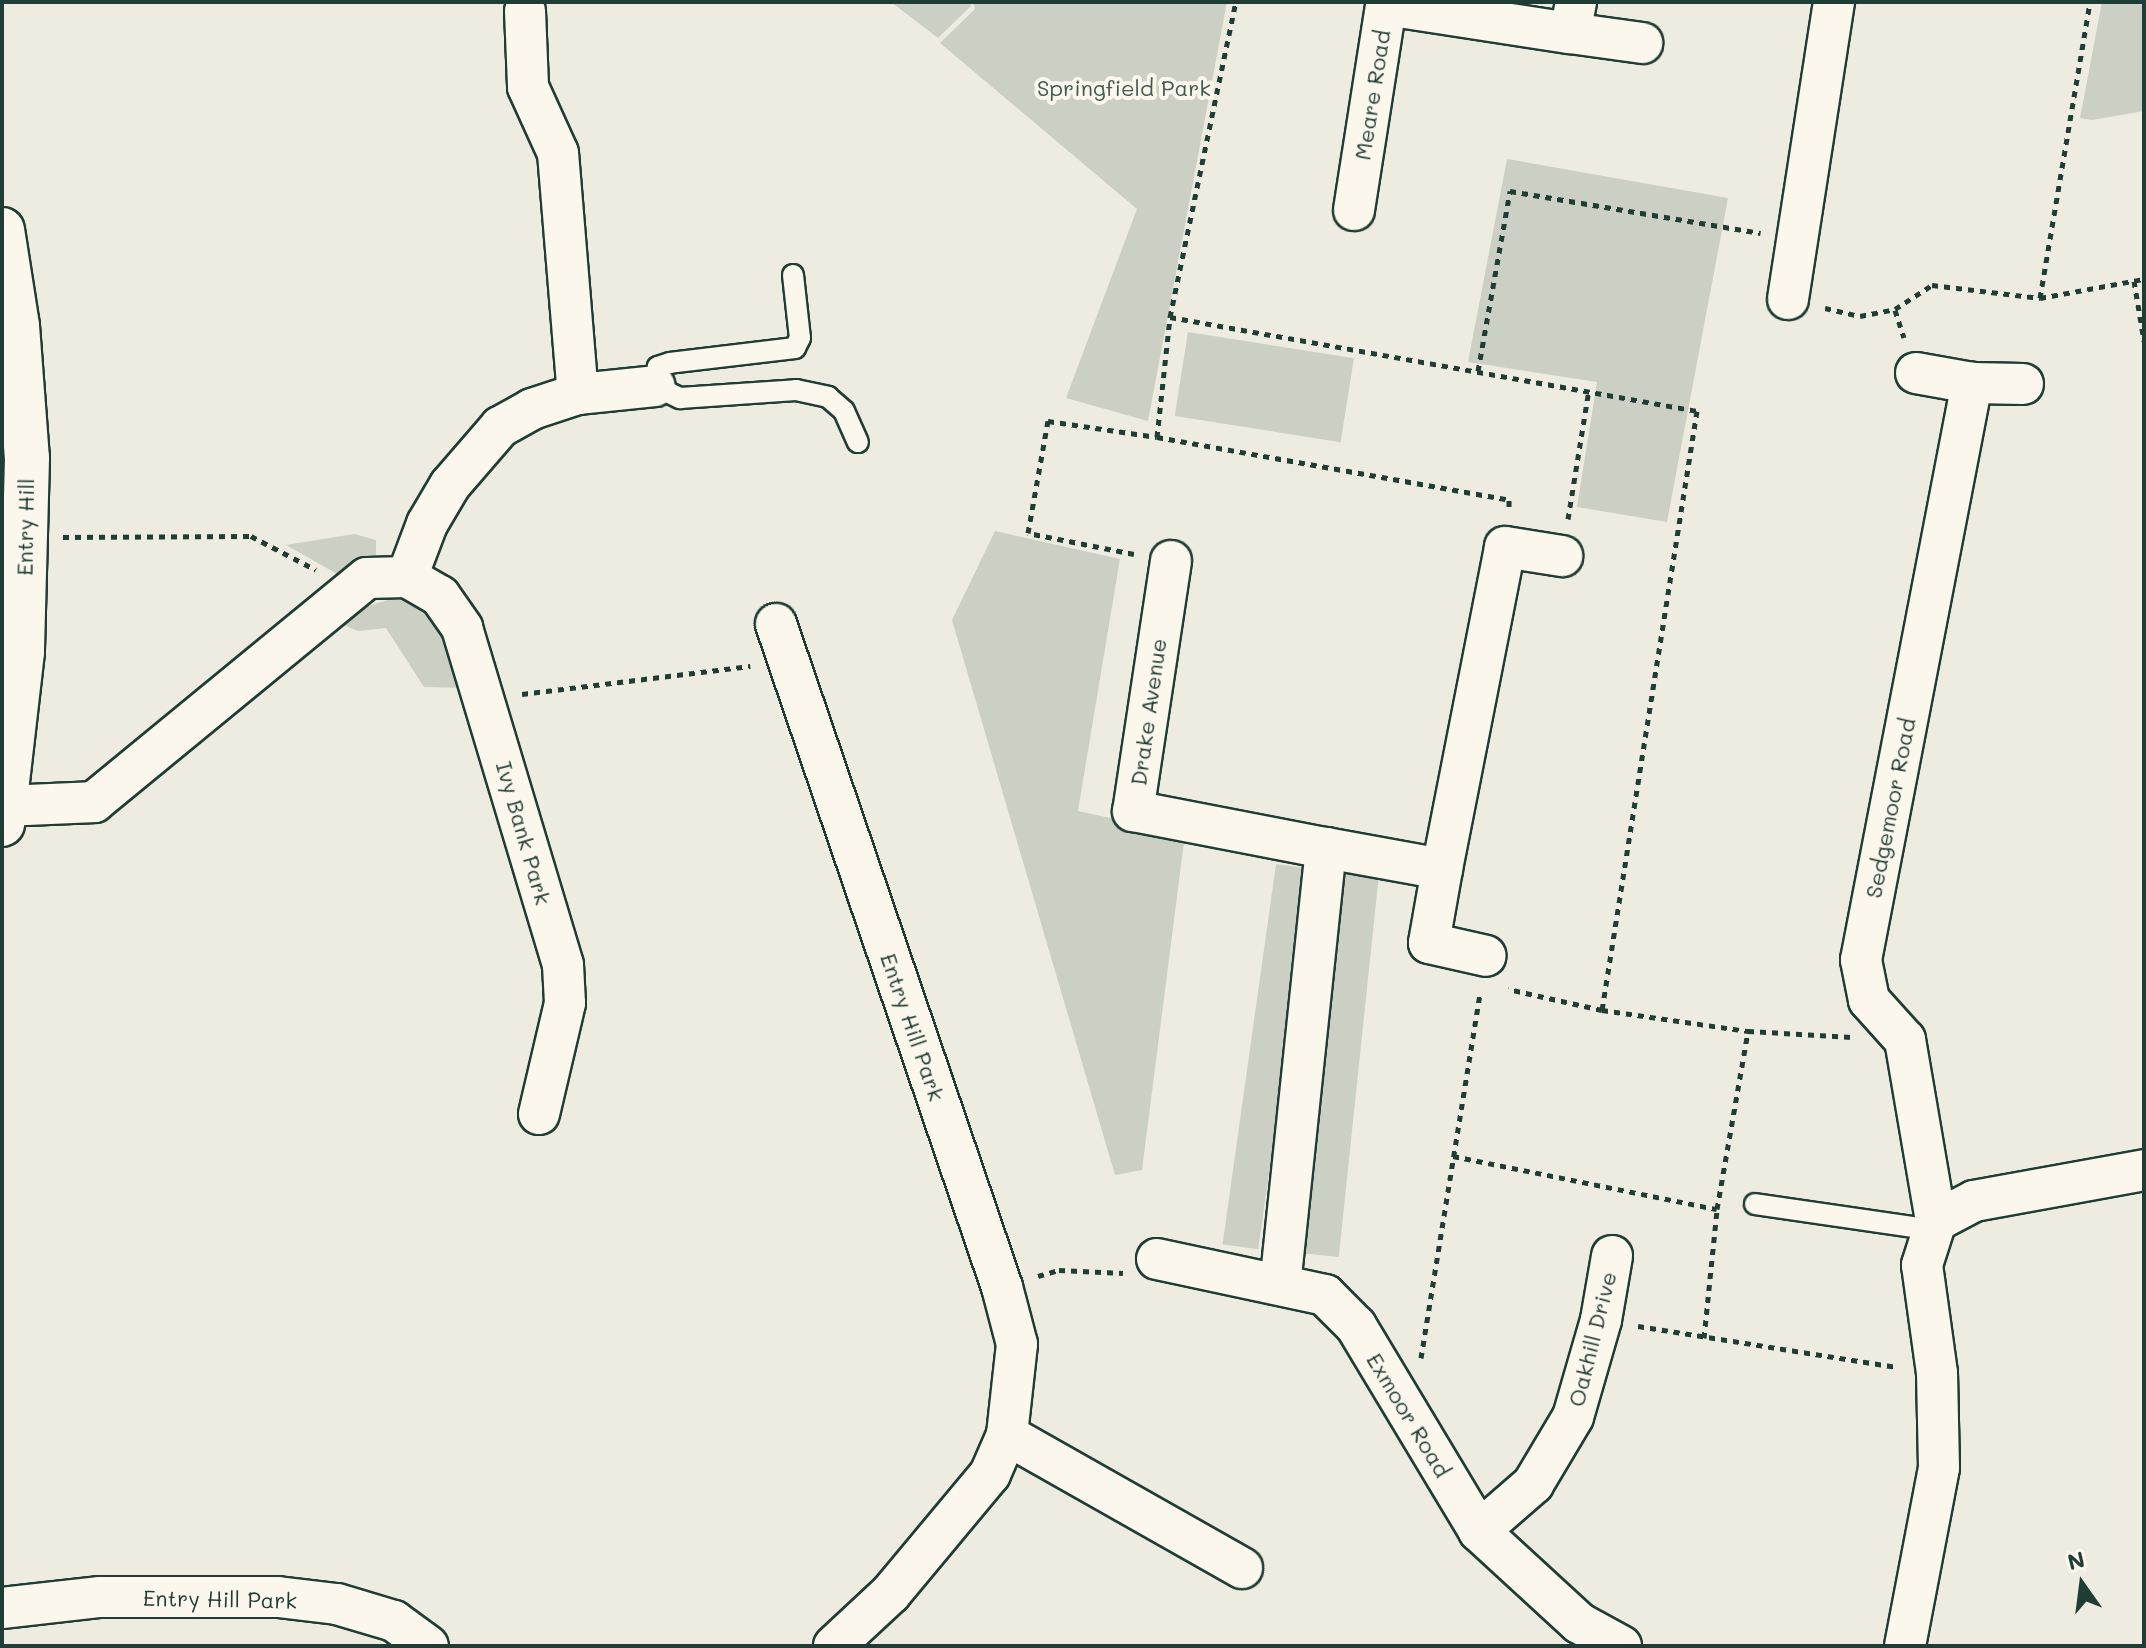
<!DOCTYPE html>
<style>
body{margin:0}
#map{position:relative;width:2146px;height:1648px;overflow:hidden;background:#eeece1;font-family:Mali,sans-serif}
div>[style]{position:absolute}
.green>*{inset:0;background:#cbcfc4;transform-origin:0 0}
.path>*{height:5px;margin-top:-2.5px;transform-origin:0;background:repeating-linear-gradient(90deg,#1f3d34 0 6px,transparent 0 12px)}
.roads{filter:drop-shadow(2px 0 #1f3d34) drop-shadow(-2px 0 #1f3d34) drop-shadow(0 2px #1f3d34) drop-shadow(0 -2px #1f3d34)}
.lane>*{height:20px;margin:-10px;padding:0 10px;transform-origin:10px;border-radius:10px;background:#fbf7ec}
.street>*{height:40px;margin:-20px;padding:0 20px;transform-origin:20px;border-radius:20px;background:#fbf7ec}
.secondary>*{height:44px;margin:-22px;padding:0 22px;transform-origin:22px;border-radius:22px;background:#fbf7ec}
span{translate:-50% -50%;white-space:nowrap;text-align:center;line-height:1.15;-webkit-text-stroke:8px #fbf7ec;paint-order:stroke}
.park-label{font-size:22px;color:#415a51}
.street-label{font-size:22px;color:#1f3d34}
.frame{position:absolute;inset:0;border:4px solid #1f3d34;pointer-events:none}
.north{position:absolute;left:2042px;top:1544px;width:80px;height:80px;-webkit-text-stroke:6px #fbf7ec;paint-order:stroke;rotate:346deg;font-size:22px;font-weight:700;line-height:32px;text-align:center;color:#1f3d34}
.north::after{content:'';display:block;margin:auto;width:28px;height:36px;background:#1f3d34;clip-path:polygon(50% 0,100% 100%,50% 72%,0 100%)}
</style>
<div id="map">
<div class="green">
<i style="clip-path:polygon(891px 2px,969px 2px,971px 6px,938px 38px)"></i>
<i style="clip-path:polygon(973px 2px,1227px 2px,1148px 421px,1066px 398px,1137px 209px,940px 43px,975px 9px)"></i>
<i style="clip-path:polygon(2102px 2px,2144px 2px,2144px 111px,2092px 120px,2080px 118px)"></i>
<i style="clip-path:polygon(1507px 159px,1728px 198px,1667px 522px,1577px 507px,1597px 382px,1468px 362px)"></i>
<i style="left:1188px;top:332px;width:168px;height:85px;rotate:9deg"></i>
<i style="clip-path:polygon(995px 531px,1120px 559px,1078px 811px,1185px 834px,1142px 1170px,1115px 1175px,952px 620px)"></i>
<i style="clip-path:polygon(354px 534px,376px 540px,376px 565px,339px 575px,286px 545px)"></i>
<i style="clip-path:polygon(394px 598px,413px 601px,434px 615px,466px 688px,424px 687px,386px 628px,358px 631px,339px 623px,362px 608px)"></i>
<i style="left:1276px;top:864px;width:36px;height:384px;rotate:8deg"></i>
<i style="left:1340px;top:872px;width:39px;height:383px;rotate:6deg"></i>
</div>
<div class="path">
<i style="left:2134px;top:281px;width:61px;rotate:80.5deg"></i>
<i style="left:2040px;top:298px;width:300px;rotate:-80.4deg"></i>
<i style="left:1825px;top:308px;width:36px;rotate:13deg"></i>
<i style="left:1860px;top:316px;width:36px;rotate:-11deg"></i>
<i style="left:1895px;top:309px;width:44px;rotate:-33deg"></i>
<i style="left:1932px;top:285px;width:109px;rotate:6.9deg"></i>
<i style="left:2040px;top:298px;width:106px;rotate:-10.4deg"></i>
<i style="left:1895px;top:310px;width:29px;rotate:72deg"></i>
<i style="left:1170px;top:317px;width:535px;rotate:10.11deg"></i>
<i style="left:1697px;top:411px;width:606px;rotate:99.01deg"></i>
<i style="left:1602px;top:1010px;width:96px;rotate:-167.4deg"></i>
<i style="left:1478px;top:371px;width:183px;rotate:-79.9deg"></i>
<i style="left:1510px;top:191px;width:254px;rotate:9.5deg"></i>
<i style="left:1157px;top:437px;width:358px;rotate:10.1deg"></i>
<i style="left:1509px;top:500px;width:9px;rotate:90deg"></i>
<i style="left:1568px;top:519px;width:131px;rotate:-80.8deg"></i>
<i style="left:63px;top:537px;width:188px;rotate:-0.3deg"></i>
<i style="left:251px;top:536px;width:73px;rotate:27.6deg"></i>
<i style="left:1134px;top:554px;width:108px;rotate:-168.8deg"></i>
<i style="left:1028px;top:533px;width:114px;rotate:-79.9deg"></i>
<i style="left:1048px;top:421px;width:110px;rotate:8.4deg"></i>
<i style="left:1157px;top:437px;width:121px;rotate:-83.8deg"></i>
<i style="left:1170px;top:317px;width:322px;rotate:-78.2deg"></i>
<i style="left:522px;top:694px;width:230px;rotate:-7deg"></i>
<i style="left:1602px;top:1010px;width:148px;rotate:8.2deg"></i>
<i style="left:1748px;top:1031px;width:104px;rotate:3.3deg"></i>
<i style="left:1453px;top:1156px;width:269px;rotate:11.4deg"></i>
<i style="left:1038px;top:1276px;width:22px;rotate:-16deg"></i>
<i style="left:1059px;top:1270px;width:64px;rotate:2.7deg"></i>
<i style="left:1638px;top:1326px;width:262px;rotate:9deg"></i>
<i style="left:1704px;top:1338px;width:130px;rotate:-84.2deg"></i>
<i style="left:1717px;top:1209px;width:181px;rotate:-80.1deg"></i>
<i style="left:1421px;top:1358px;width:370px;rotate:-80.8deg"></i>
</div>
<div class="roads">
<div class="lane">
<i style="left:793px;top:275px;width:63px;rotate:83.7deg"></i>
<i style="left:800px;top:338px;width:11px;rotate:117deg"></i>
<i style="left:795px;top:348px;width:126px;rotate:173.2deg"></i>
<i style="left:670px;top:363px;width:13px;rotate:162deg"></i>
<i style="left:658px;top:367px;width:19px;rotate:99deg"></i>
<i style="left:655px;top:386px;width:28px;rotate:26deg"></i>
<i style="left:680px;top:398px;width:116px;rotate:-3.9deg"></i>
<i style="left:796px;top:390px;width:33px;rotate:12deg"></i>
<i style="left:828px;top:397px;width:21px;rotate:41deg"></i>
<i style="left:844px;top:411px;width:34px;rotate:66deg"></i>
<i style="left:1755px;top:1204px;width:180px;rotate:8.3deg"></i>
</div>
<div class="street">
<i style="left:525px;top:11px;width:76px;rotate:87.7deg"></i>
<i style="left:528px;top:87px;width:72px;rotate:65.6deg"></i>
<i style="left:558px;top:153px;width:242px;rotate:85.3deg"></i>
<i style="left:1570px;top:33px;width:73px;rotate:7.9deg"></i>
<i style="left:1354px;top:210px;width:207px;rotate:-81.1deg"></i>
<i style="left:1386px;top:5px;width:186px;rotate:8.7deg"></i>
<i style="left:1570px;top:33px;width:32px;rotate:-79deg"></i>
<i style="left:1788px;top:299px;width:301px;rotate:-81.2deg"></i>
<i style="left:1916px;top:373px;width:57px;rotate:10.1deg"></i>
<i style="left:1972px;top:383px;width:51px;rotate:1.1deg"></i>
<i style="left:1171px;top:561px;width:253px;rotate:98.6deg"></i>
<i style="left:1133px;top:811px;width:197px;rotate:10.9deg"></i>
<i style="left:1326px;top:848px;width:437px;rotate:96deg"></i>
<i style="left:407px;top:577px;width:57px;rotate:-69.3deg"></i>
<i style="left:427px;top:524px;width:45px;rotate:-59.5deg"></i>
<i style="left:450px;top:485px;width:77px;rotate:-49.2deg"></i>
<i style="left:500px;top:427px;width:37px;rotate:-29deg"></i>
<i style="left:532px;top:409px;width:48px;rotate:-18.1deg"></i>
<i style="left:578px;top:394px;width:77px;rotate:-5.9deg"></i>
<i style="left:776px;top:624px;width:700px;rotate:71.18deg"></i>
<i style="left:1002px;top:1287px;width:59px;rotate:75.3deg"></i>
<i style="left:1017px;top:1344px;width:92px;rotate:96.3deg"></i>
<i style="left:1007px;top:1435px;width:43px;rotate:113.6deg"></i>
<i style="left:990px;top:1474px;width:155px;rotate:129.8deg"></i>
<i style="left:891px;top:1593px;width:78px;rotate:137.1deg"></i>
<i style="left:4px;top:806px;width:90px;rotate:-2.5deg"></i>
<i style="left:94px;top:802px;width:353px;rotate:-39.4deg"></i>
<i style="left:367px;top:578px;width:40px;rotate:-1.4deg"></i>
<i style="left:407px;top:577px;width:38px;rotate:30deg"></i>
<i style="left:440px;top:596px;width:39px;rotate:55deg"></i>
<i style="left:462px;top:628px;width:352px;rotate:73.3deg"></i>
<i style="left:563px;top:965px;width:38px;rotate:87deg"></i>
<i style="left:565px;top:1003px;width:114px;rotate:103.2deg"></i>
<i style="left:1326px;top:848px;width:118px;rotate:10.3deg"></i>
<i style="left:1442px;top:869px;width:328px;rotate:-78.9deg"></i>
<i style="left:1505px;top:547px;width:58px;rotate:9deg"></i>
<i style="left:1442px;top:869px;width:75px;rotate:100deg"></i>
<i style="left:1429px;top:943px;width:58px;rotate:12.8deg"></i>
<i style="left:1936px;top:1221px;width:184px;rotate:-99.7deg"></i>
<i style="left:1905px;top:1040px;width:54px;rotate:-132deg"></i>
<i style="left:1869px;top:1000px;width:41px;rotate:-101.3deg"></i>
<i style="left:1861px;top:960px;width:588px;rotate:-79.11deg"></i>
<i style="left:1157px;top:1259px;width:172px;rotate:12.1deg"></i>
<i style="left:1325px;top:1295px;width:44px;rotate:45deg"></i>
<i style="left:1356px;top:1326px;width:239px;rotate:59deg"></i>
<i style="left:1479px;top:1531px;width:136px;rotate:42.6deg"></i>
<i style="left:1579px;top:1623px;width:48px;rotate:28.7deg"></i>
<i style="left:1007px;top:1435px;width:270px;rotate:29.5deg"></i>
<i style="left:1479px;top:1531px;width:72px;rotate:-41deg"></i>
<i style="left:1533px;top:1484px;width:78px;rotate:-59.2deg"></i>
<i style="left:1573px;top:1417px;width:101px;rotate:-73.9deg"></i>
<i style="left:1601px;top:1320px;width:65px;rotate:-80.2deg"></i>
<i style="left:2px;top:1608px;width:99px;rotate:-6.4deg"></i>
<i style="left:100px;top:1597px;width:178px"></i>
<i style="left:278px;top:1597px;width:59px;rotate:6.8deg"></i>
<i style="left:337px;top:1604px;width:59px;rotate:16.6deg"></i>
<i style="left:394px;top:1621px;width:42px;rotate:36.3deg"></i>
<i style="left:1905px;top:1646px;width:181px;rotate:-79.2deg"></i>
<i style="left:1939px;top:1468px;width:95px;rotate:-91.2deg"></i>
<i style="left:1937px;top:1373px;width:109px;rotate:-97.9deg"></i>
<i style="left:1922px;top:1265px;width:46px;rotate:-72.3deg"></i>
<i style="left:1936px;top:1221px;width:43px;rotate:-27.8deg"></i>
<i style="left:1974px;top:1201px;width:173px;rotate:-10.3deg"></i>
</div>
<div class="secondary">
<i style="left:2px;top:230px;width:97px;rotate:81.1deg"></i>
<i style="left:17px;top:326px;width:132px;rotate:85.7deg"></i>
<i style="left:27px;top:458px;width:194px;rotate:91.5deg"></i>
<i style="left:22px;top:652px;width:173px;rotate:96.6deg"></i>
</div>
</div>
<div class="park-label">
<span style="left:1124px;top:88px">Springfield Park</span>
</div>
<div class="street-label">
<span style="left:1372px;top:95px;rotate:-81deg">Meare Road</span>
<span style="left:25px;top:527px;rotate:-89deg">Entry Hill</span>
<span style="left:1148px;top:712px;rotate:-82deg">Drake Avenue</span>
<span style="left:1890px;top:808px;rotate:-79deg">Sedgemoor Road</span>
<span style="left:524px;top:833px;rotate:74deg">Ivy Bank Park</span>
<span style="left:913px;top:1027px;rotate:71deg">Entry Hill Park</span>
<span style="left:1592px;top:1339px;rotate:-76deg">Oakhill Drive</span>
<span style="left:1409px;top:1415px;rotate:59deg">Exmoor Road</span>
<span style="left:220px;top:1599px;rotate:1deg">Entry Hill Park</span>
</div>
<div class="frame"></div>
<div class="north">N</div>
</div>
